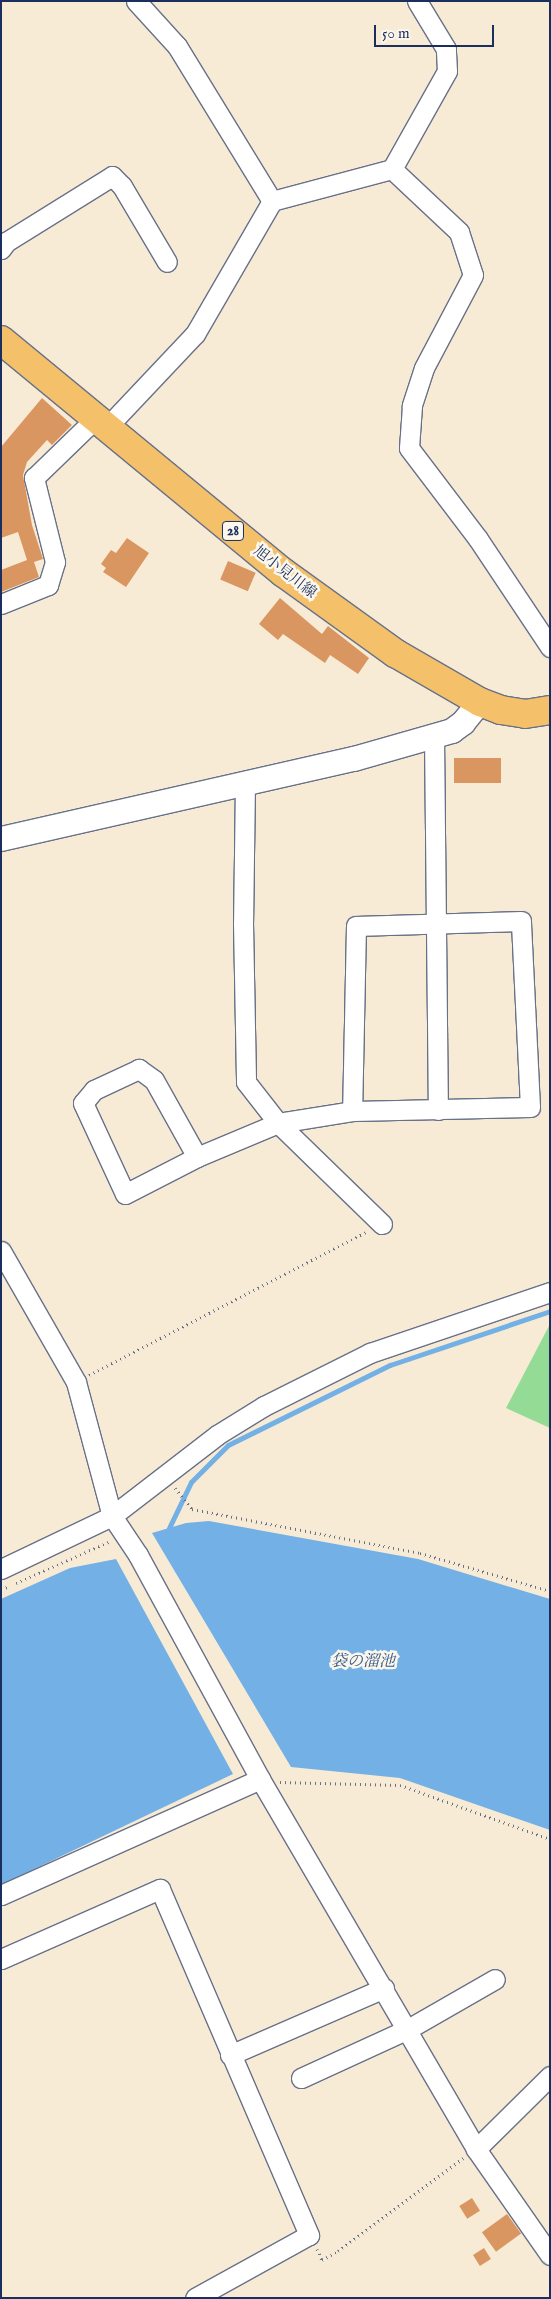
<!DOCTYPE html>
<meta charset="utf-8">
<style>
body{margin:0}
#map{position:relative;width:551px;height:2299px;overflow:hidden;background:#f7ebd6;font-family:"IM FELL English","Noto Serif JP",serif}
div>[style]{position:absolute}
.green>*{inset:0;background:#94db95}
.water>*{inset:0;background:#73b0e5}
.stream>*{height:5px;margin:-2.5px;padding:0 2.5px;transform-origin:2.5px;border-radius:2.5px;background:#73b0e5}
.building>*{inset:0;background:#da9660;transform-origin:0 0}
.path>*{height:3px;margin-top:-1.5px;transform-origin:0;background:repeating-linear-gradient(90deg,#687188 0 1px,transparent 0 5px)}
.roads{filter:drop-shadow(1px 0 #687188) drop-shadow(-1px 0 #687188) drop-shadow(0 1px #687188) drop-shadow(0 -1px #687188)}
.minor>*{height:19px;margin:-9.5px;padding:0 9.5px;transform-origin:9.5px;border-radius:9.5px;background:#fff}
.tertiary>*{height:24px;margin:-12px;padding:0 12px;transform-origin:12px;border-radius:12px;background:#fff}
.primary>*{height:28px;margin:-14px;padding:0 14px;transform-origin:14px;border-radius:14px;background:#f4c16a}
span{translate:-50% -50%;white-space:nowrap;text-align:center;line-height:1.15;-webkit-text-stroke:5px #fbf7ec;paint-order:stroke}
.shield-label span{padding:1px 4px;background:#fbf7ec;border:1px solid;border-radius:4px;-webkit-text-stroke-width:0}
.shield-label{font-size:14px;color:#1b2f5e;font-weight:700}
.street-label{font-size:15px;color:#1b2f5e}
.water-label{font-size:16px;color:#355686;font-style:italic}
.frame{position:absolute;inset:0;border:2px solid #1b2f5e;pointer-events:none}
.scale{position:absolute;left:374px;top:25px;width:120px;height:22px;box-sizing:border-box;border:2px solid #1b2f5e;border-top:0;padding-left:6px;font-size:15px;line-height:18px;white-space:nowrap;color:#1b2f5e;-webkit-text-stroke:4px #fbf7ec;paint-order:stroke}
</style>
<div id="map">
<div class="green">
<i style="clip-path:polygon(550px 1324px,550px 1428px,506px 1408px)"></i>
</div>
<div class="water">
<i style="clip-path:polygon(209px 1521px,418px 1559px,550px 1599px,550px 1830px,400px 1778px,291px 1767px,152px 1533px,186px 1523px)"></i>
<i style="clip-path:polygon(116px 1559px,233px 1774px,1px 1885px,1px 1599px,70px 1568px)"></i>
</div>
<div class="stream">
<i style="left:169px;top:1528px;width:51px;rotate:-64.4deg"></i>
<i style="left:191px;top:1482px;width:52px;rotate:-45deg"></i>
<i style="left:228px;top:1445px;width:181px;rotate:-26.3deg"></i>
<i style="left:390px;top:1365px;width:169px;rotate:-18.6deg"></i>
</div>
<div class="building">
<i style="clip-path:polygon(42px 398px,72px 425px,52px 445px,47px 440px,27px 462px,23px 475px,32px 525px,43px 559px,34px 562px,39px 577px,1px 592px,1px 570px,27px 560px,18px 532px,1px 538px,1px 447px)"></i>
<i style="clip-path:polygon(127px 538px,149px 553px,126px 587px,103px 572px,106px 568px,101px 564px,111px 550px,116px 553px)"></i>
<i style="left:228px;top:561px;width:30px;height:20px;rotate:23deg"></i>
<i style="clip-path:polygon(280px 598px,322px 634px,328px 626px,369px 658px,358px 674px,330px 655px,325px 663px,283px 634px,278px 640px,259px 624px)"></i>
<i style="left:501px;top:758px;width:25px;height:47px;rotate:90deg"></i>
<i style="left:472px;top:2198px;width:15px;height:15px;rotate:58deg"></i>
<i style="left:507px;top:2214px;width:24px;height:31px;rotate:54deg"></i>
<i style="left:484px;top:2248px;width:13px;height:13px;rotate:58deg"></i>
</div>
<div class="path">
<i style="left:89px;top:1375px;width:314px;rotate:-27.3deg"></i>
<i style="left:175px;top:1488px;width:27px;rotate:51deg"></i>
<i style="left:192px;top:1509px;width:232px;rotate:10.9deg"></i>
<i style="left:420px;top:1553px;width:135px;rotate:16.3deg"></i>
<i style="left:16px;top:1583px;width:104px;rotate:-23.9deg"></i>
<i style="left:1px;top:1589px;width:9px;rotate:-18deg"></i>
<i style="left:280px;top:1782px;width:120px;rotate:1.4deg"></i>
<i style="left:400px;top:1785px;width:159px;rotate:19.8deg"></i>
<i style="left:317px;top:2249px;width:12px;rotate:66deg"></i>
<i style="left:322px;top:2260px;width:18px;rotate:-29deg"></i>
<i style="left:338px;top:2251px;width:156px;rotate:-36.6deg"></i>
</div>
<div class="roads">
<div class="minor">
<i style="left:136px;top:1px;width:61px;rotate:47.7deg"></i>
<i style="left:177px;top:46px;width:182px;rotate:58.5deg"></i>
<i style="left:392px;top:169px;width:92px;rotate:43.2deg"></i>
<i style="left:459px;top:232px;width:45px;rotate:72deg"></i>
<i style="left:473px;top:275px;width:105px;rotate:117.8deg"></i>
<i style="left:424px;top:368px;width:40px;rotate:108deg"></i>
<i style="left:412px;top:406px;width:42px;rotate:94.1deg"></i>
<i style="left:409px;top:448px;width:114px;rotate:52.8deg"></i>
<i style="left:478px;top:539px;width:130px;rotate:56.3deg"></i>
<i style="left:1px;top:249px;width:9px;rotate:-54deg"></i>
<i style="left:6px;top:242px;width:125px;rotate:-31.9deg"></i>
<i style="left:112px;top:176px;width:14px;rotate:45deg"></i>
<i style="left:122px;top:186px;width:88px;rotate:59.4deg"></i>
<i style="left:107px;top:427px;width:128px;rotate:-46.6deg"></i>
<i style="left:195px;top:334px;width:154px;rotate:-59.9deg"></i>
<i style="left:272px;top:201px;width:124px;rotate:-14.9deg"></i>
<i style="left:392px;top:169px;width:112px;rotate:-60.7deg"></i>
<i style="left:447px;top:71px;width:22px;rotate:-93deg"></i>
<i style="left:446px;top:49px;width:56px;rotate:-121.1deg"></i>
<i style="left:1px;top:604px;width:51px;rotate:-22deg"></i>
<i style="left:48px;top:585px;width:24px;rotate:-73deg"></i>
<i style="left:55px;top:562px;width:87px;rotate:-104deg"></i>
<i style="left:34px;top:478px;width:86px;rotate:-44.1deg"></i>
<i style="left:434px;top:736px;width:374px;rotate:89.4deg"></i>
<i style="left:245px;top:783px;width:140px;rotate:90.8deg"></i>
<i style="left:243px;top:923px;width:159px;rotate:88.9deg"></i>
<i style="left:246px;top:1082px;width:52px;rotate:52deg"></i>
<i style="left:278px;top:1123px;width:145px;rotate:44.2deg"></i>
<i style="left:197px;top:1157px;width:88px;rotate:-119.2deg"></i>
<i style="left:154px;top:1080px;width:19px;rotate:-144deg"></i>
<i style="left:139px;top:1069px;width:50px;rotate:155deg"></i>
<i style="left:94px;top:1090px;width:17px;rotate:130deg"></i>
<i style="left:83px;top:1103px;width:100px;rotate:65.2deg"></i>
<i style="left:125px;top:1194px;width:81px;rotate:-27.2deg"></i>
<i style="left:197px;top:1157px;width:88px;rotate:-22.8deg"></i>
<i style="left:278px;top:1123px;width:75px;rotate:-9.2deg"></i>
<i style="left:352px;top:1111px;width:178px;rotate:-1.3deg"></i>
<i style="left:530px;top:1107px;width:186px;rotate:-92.8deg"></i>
<i style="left:521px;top:921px;width:165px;rotate:178.3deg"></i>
<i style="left:356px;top:926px;width:185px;rotate:91.2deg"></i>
<i style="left:1px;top:1251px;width:151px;rotate:60.2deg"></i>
<i style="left:76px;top:1382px;width:139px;rotate:75deg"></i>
<i style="left:112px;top:1516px;width:47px;rotate:56.3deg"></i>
<i style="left:138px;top:1555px;width:255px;rotate:61.4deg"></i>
<i style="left:260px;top:1779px;width:428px;rotate:59.7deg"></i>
<i style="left:476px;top:2149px;width:129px;rotate:55.1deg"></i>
<i style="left:1px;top:1569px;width:123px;rotate:-25.5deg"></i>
<i style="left:112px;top:1516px;width:133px;rotate:-37.6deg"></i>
<i style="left:217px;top:1435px;width:55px;rotate:-31.7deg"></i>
<i style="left:264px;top:1406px;width:119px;rotate:-26.6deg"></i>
<i style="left:370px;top:1353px;width:190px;rotate:-18.7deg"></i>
<i style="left:1px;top:1895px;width:284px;rotate:-24.1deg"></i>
<i style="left:1px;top:1959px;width:174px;rotate:-23.8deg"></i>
<i style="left:160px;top:1889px;width:377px;rotate:66.7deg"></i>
<i style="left:309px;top:2235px;width:130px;rotate:151.1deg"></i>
<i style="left:230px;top:2055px;width:168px;rotate:-23.5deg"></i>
<i style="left:301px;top:2078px;width:118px;rotate:-24.6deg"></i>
<i style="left:408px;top:2029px;width:100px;rotate:-29.9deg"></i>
<i style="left:476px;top:2149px;width:104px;rotate:-44.6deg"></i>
</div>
<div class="tertiary">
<i style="left:1px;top:839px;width:362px;rotate:-12.8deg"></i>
<i style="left:354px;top:759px;width:102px;rotate:-15.9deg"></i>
<i style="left:452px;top:731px;width:14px;rotate:-36deg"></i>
<i style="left:463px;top:723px;width:27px;rotate:-51deg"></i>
</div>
<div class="primary">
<i style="left:1px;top:340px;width:367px;rotate:39.5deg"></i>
<i style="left:284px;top:573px;width:137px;rotate:35.8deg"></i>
<i style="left:395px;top:653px;width:98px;rotate:30deg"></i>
<i style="left:480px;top:702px;width:22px;rotate:21deg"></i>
<i style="left:501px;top:710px;width:24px;rotate:9deg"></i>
<i style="left:525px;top:714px;width:25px;rotate:-9deg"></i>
</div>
</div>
<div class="shield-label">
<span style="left:233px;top:531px">28</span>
</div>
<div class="street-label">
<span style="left:285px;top:572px;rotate:38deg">旭小見川線</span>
</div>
<div class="water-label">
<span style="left:363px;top:1662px">袋の溜池</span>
</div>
<div class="frame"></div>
<div class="scale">50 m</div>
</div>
